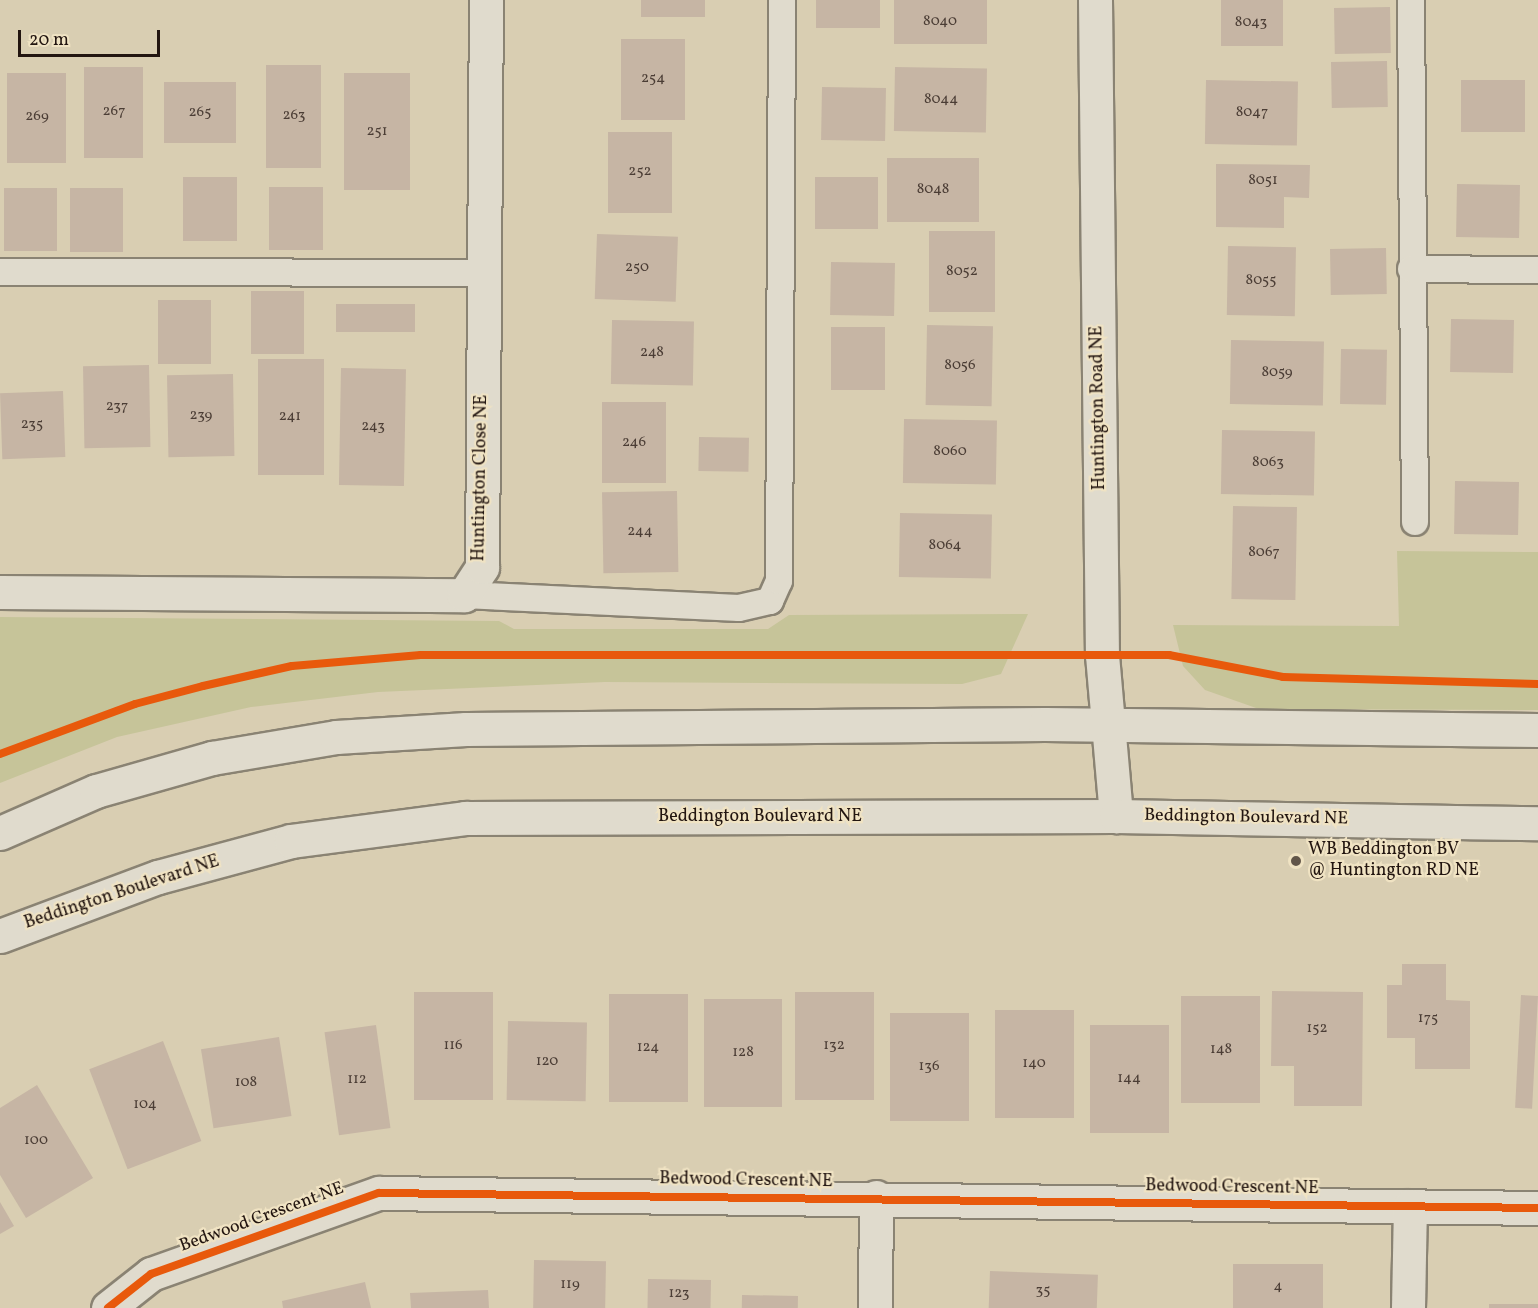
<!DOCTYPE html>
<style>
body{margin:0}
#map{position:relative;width:1538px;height:1308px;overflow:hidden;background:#d9ceb2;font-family:Vollkorn,serif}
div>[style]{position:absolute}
.green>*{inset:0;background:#c6c499}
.building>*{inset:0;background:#c6b5a4;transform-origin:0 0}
.roads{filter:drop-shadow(2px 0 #8a8373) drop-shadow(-2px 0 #8a8373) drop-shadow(0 2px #8a8373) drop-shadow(0 -2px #8a8373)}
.service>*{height:26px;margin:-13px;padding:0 13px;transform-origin:13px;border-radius:13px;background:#e0dbcd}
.minor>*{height:33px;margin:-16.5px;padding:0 16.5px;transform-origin:16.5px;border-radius:16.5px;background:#e0dbcd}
.secondary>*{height:33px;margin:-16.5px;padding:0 16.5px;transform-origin:16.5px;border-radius:16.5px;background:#e0dbcd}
.cycleway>*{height:8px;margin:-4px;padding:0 4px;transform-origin:4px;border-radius:4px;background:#e8590c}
.dots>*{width:16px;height:16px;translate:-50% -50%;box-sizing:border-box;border:3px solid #f0e3c3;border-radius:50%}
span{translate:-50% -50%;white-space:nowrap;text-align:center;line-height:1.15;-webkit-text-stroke:4.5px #f0e3c3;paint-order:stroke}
.number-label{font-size:15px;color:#4b3d35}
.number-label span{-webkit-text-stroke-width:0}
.street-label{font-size:18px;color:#221510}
.poi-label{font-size:18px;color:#221510}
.left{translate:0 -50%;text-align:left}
.scale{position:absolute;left:18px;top:30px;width:142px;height:27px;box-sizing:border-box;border:3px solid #221510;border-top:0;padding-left:8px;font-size:18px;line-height:21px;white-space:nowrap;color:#221510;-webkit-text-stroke:4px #f0e3c3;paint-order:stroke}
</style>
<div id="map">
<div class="green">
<i style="clip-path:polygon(1397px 551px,1538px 552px,1538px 710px,1259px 709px,1205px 690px,1183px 666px,1173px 625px,1399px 626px)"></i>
<i style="clip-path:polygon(1028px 614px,1001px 674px,962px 684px,605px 682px,378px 692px,251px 707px,117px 737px,0 783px,0 617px,499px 621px,514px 629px,768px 629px,789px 615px)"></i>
</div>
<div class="building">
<i style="left:641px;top:0;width:64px;height:17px"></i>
<i style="left:816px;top:0;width:64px;height:28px"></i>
<i style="left:894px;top:0;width:93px;height:44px"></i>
<i style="left:1221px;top:0;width:62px;height:46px"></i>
<i style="left:1390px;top:7px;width:46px;height:56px;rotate:89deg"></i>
<i style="left:621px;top:39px;width:64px;height:81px"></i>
<i style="left:1387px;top:61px;width:46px;height:56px;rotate:89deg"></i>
<i style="left:266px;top:65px;width:55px;height:103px"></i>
<i style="left:84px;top:67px;width:59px;height:91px"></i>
<i style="left:895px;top:67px;width:92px;height:64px;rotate:1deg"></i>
<i style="left:7px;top:73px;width:59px;height:90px"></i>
<i style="left:344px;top:73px;width:66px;height:117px"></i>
<i style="left:1206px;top:80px;width:92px;height:64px;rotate:1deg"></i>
<i style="left:1461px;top:80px;width:64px;height:52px"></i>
<i style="left:236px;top:82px;width:61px;height:72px;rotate:90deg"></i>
<i style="left:822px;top:87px;width:64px;height:53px;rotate:1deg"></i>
<i style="left:608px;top:132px;width:64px;height:81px"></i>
<i style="left:887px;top:158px;width:92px;height:64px"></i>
<i style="clip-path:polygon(1216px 164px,1310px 165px,1309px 198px,1284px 197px,1284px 228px,1216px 227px)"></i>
<i style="left:183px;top:177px;width:54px;height:64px"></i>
<i style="left:815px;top:177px;width:63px;height:52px"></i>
<i style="left:1457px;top:184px;width:63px;height:53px;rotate:1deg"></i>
<i style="left:269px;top:187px;width:54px;height:63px"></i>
<i style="left:4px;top:188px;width:53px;height:63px"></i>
<i style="left:70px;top:188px;width:53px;height:64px"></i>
<i style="left:995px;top:231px;width:81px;height:66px;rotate:90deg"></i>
<i style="left:597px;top:234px;width:81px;height:65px;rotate:2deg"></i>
<i style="left:1228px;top:246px;width:68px;height:69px;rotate:1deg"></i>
<i style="left:1386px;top:248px;width:46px;height:56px;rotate:89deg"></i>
<i style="left:831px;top:262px;width:64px;height:53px;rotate:1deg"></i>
<i style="left:251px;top:291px;width:53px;height:63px"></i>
<i style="left:158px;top:300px;width:53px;height:64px"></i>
<i style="left:336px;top:304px;width:79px;height:28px"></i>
<i style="left:1451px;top:319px;width:63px;height:53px;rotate:1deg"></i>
<i style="left:612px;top:320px;width:82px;height:64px;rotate:1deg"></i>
<i style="left:927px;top:325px;width:66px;height:80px;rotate:1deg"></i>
<i style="left:831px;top:327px;width:54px;height:63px"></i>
<i style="left:1231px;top:340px;width:93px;height:64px;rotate:1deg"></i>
<i style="left:1341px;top:349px;width:46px;height:55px;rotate:1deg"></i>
<i style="left:258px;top:359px;width:66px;height:116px"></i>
<i style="left:149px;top:365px;width:82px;height:66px;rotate:89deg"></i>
<i style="left:341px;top:368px;width:65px;height:117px;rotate:1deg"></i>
<i style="left:233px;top:374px;width:82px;height:66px;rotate:89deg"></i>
<i style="left:63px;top:391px;width:66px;height:63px;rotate:88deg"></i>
<i style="left:602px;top:402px;width:64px;height:81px"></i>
<i style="left:904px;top:419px;width:93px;height:64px;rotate:1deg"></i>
<i style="left:1222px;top:430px;width:93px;height:64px;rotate:1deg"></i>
<i style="left:699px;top:437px;width:50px;height:34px;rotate:1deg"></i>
<i style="left:1455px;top:481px;width:64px;height:53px;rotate:1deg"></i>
<i style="left:677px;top:491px;width:81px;height:75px;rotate:89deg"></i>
<i style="left:1233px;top:506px;width:64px;height:93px;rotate:1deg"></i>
<i style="left:900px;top:513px;width:92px;height:64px;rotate:1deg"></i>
<i style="clip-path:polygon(1402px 964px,1446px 964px,1446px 1000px,1470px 1001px,1470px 1069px,1415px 1069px,1415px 1038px,1387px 1038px,1387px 985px,1402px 985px)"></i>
<i style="clip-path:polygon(1272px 991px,1363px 992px,1362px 1106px,1294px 1106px,1294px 1066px,1271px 1066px)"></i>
<i style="left:414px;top:992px;width:79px;height:108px"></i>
<i style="left:795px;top:992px;width:79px;height:108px"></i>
<i style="left:609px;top:994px;width:79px;height:108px"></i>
<i style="left:1521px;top:995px;width:17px;height:113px;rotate:3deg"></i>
<i style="left:1181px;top:996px;width:79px;height:107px"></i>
<i style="left:704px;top:999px;width:78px;height:108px"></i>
<i style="left:995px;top:1010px;width:79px;height:108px"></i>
<i style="left:890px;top:1013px;width:79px;height:108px"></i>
<i style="left:508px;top:1021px;width:79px;height:79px;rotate:1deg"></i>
<i style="left:376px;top:1025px;width:104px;height:52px;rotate:82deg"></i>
<i style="left:1090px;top:1025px;width:79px;height:108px"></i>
<i style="left:279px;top:1037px;width:80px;height:79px;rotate:81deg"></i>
<i style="left:163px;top:1041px;width:107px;height:79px;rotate:69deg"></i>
<i style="clip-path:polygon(37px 1085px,93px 1178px,26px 1218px,0 1175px,0 1108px)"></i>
<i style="clip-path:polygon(0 1202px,14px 1226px,0 1234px)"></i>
<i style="left:534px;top:1260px;width:72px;height:48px;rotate:1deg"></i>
<i style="left:1323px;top:1264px;width:44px;height:90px;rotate:90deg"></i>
<i style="left:990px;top:1271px;width:108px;height:37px;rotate:2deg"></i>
<i style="left:648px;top:1279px;width:63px;height:29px;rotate:1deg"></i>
<i style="clip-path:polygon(365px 1282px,371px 1308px,283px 1308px,282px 1301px)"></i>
<i style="clip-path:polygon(488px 1290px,489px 1308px,411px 1308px,410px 1293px)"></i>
<i style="left:742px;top:1295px;width:56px;height:13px;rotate:1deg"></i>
<i style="left:1489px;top:1304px;width:49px;height:4px"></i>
</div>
<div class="roads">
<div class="service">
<i style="left:1411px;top:0;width:522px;rotate:89.56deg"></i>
<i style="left:1411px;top:269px;width:127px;rotate:0.5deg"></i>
<i style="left:0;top:272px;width:484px;rotate:0.1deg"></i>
<i style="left:464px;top:595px;width:275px;rotate:2.7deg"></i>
<i style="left:739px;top:608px;width:32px;rotate:-13deg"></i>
<i style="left:770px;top:601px;width:22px;rotate:-66deg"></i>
<i style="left:779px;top:581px;width:581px;rotate:-89.7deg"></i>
</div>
<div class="minor">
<i style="left:1095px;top:0;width:655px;rotate:89.39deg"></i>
<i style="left:1102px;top:655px;width:162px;rotate:85deg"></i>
<i style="left:0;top:592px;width:464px;rotate:0.4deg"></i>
<i style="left:464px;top:595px;width:33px;rotate:-57deg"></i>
<i style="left:482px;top:567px;width:567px;rotate:-89.6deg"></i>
<i style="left:108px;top:1308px;width:55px;rotate:-38.3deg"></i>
<i style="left:151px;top:1274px;width:242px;rotate:-19.6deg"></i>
<i style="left:379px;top:1193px;width:1159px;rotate:0.74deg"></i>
<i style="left:875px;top:1308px;width:111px;rotate:-89.5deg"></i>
<i style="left:1408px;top:1308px;width:102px;rotate:-88.9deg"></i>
</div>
<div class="secondary">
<i style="left:0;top:833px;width:105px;rotate:-23.6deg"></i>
<i style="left:96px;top:791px;width:121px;rotate:-15.9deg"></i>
<i style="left:212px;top:758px;width:126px;rotate:-9.6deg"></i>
<i style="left:336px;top:737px;width:130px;rotate:-3.5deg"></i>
<i style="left:466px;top:729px;width:579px;rotate:-0.49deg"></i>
<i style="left:1045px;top:724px;width:493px;rotate:0.7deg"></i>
<i style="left:0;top:936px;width:169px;rotate:-20.5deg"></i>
<i style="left:158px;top:877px;width:138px;rotate:-15.1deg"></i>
<i style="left:291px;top:841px;width:176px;rotate:-7.5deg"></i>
<i style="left:465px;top:818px;width:651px;rotate:-0.18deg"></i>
<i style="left:1116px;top:816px;width:422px;rotate:1deg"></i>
</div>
</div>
<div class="cycleway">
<i style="left:0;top:754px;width:144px;rotate:-20.3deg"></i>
<i style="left:135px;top:704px;width:70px;rotate:-14.8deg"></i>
<i style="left:203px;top:686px;width:91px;rotate:-12.7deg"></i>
<i style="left:292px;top:666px;width:129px;rotate:-4.9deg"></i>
<i style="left:421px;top:655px;width:748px"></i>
<i style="left:1169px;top:655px;width:116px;rotate:10.9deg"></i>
<i style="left:1283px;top:677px;width:255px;rotate:1.6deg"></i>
<i style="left:108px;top:1308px;width:55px;rotate:-38.3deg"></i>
<i style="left:151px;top:1274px;width:242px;rotate:-19.6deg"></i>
<i style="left:379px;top:1193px;width:1159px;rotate:0.74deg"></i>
</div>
<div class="dots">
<i style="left:1296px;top:861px;background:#625649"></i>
</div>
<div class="number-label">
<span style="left:940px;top:22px">8040</span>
<span style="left:1251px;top:23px">8043</span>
<span style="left:653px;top:79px">254</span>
<span style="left:941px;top:100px">8044</span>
<span style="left:114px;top:112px">267</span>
<span style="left:200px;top:113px">265</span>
<span style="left:1252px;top:113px">8047</span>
<span style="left:294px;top:116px">263</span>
<span style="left:37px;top:117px">269</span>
<span style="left:377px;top:132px">251</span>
<span style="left:640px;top:172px">252</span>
<span style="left:1263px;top:181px">8051</span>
<span style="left:933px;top:190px">8048</span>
<span style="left:637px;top:268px">250</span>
<span style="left:962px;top:272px">8052</span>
<span style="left:1261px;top:281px">8055</span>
<span style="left:652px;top:353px">248</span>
<span style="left:960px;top:366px">8056</span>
<span style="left:1277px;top:373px">8059</span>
<span style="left:117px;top:407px">237</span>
<span style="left:201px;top:416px">239</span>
<span style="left:290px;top:417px">241</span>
<span style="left:32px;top:425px">235</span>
<span style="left:373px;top:427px">243</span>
<span style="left:634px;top:443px">246</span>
<span style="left:950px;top:452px">8060</span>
<span style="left:1268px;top:463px">8063</span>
<span style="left:640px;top:532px">244</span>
<span style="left:945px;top:546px">8064</span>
<span style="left:1264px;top:553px">8067</span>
<span style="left:1428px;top:1019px">175</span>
<span style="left:1317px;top:1029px">152</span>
<span style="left:453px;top:1046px">116</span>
<span style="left:834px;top:1046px">132</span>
<span style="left:648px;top:1048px">124</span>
<span style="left:1221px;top:1050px">148</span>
<span style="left:743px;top:1053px">128</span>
<span style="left:547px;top:1062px">120</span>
<span style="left:1034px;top:1064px">140</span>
<span style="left:929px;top:1067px">136</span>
<span style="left:1129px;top:1079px">144</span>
<span style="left:357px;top:1080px">112</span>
<span style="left:246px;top:1083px">108</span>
<span style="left:145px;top:1105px">104</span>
<span style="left:36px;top:1141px">100</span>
<span style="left:570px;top:1285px">119</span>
<span style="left:1278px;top:1287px">4</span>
<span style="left:1043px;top:1291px">35</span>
<span style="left:679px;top:1294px">123</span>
</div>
<div class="street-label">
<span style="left:1099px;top:408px;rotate:-91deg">Huntington Road NE</span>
<span style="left:481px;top:478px;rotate:-89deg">Huntington Close NE</span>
<span style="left:760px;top:817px">Beddington Boulevard NE</span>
<span style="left:1246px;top:818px;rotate:1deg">Beddington Boulevard NE</span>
<span style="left:122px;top:893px;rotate:-18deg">Beddington Boulevard NE</span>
<span style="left:746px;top:1181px;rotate:1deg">Bedwood Crescent NE</span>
<span style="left:1232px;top:1188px;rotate:1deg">Bedwood Crescent NE</span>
<span style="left:262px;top:1218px;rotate:-20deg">Bedwood Crescent NE</span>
</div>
<div class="poi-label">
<span class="left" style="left:1308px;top:861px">WB Beddington BV<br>@ Huntington RD NE</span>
</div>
<div class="scale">20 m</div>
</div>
